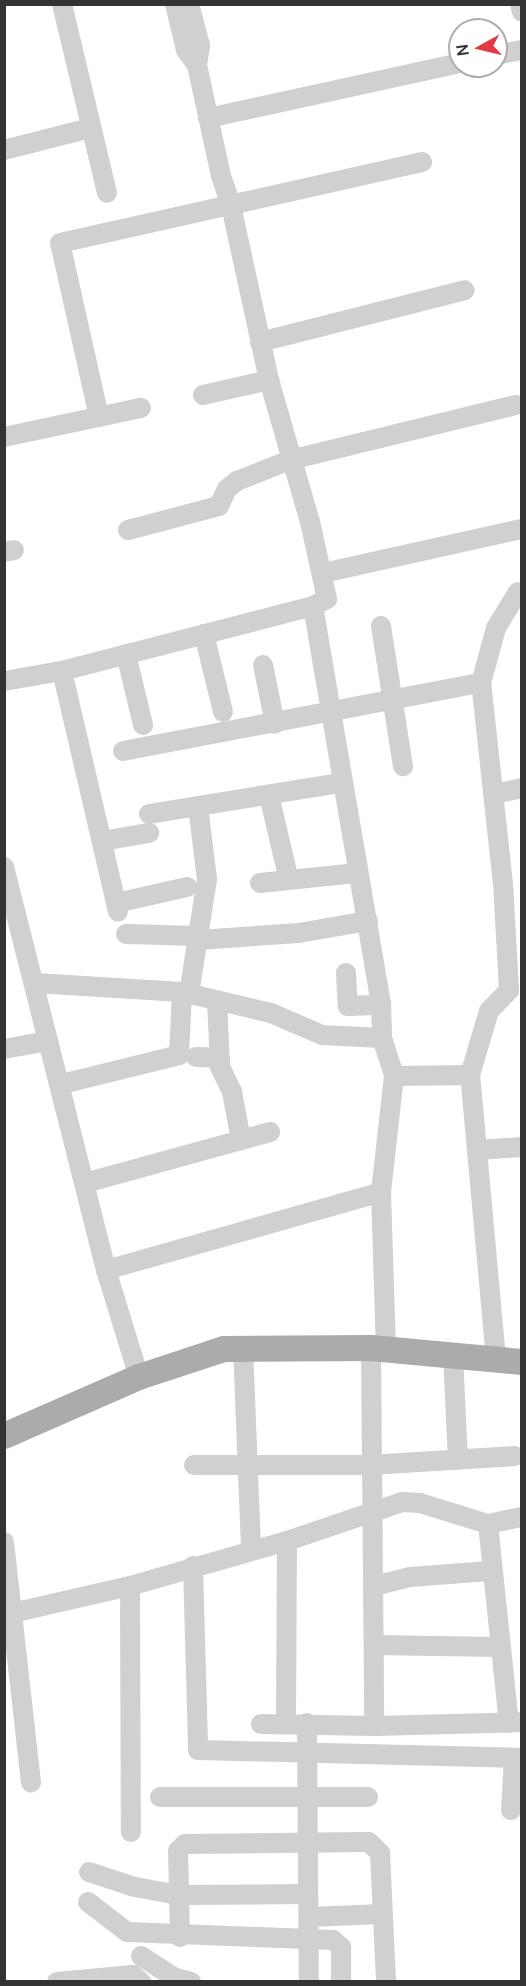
<!DOCTYPE html>
<style>
body{margin:0}
#map{position:relative;width:526px;height:1986px;overflow:hidden;background:#fff;font-family:Manrope,sans-serif}
div>[style]{position:absolute}
.minor>*{height:20px;margin:-10px;padding:0 10px;transform-origin:10px;border-radius:10px;background:#d0d0d0}
.major>*{height:26px;margin:-13px;padding:0 13px;transform-origin:13px;border-radius:13px;background:#ababab}
span{translate:-50% -50%;white-space:nowrap;text-align:center;line-height:1.15;-webkit-text-stroke:6px #fff;paint-order:stroke}
.frame{position:absolute;inset:0;border:6px solid #333;pointer-events:none}
.north{position:absolute;left:448px;top:18px;width:60px;height:60px;box-sizing:border-box;background:#fff;border:2px solid #adadad;border-radius:50%;rotate:262deg;font-size:16px;font-weight:700;line-height:24px;text-align:center;color:#333}
.north::after{content:'';display:block;margin:auto;width:21px;height:27px;background:#e63946;clip-path:polygon(50% 0,100% 100%,50% 72%,0 100%)}
</style>
<div id="map">
<div class="minor">
<i style="left:62px;top:4px;width:194px;rotate:76.6deg"></i>
<i style="left:175px;top:4px;width:47px;rotate:76.6deg"></i>
<i style="left:186px;top:50px;width:19px;rotate:54deg"></i>
<i style="left:520px;top:4px;width:8px;rotate:76deg"></i>
<i style="left:496px;top:55px;width:26px;rotate:-11deg"></i>
<i style="left:208px;top:118px;width:258px;rotate:-12.3deg"></i>
<i style="left:4px;top:150px;width:89px;rotate:-14.3deg"></i>
<i style="left:260px;top:342px;width:211px;rotate:-14.2deg"></i>
<i style="left:203px;top:395px;width:68px;rotate:-12.8deg"></i>
<i style="left:99px;top:417px;width:178px;rotate:-102.6deg"></i>
<i style="left:60px;top:243px;width:371px;rotate:-12.6deg"></i>
<i style="left:4px;top:437px;width:140px;rotate:-12deg"></i>
<i style="left:128px;top:530px;width:94px;rotate:-14.8deg"></i>
<i style="left:219px;top:506px;width:19px;rotate:-65deg"></i>
<i style="left:227px;top:489px;width:13px;rotate:-39deg"></i>
<i style="left:237px;top:481px;width:57px;rotate:-21.6deg"></i>
<i style="left:290px;top:460px;width:232px;rotate:-13.7deg"></i>
<i style="left:4px;top:552px;width:10px;rotate:-11deg"></i>
<i style="left:323px;top:573px;width:204px;rotate:-12.5deg"></i>
<i style="left:313px;top:606px;width:405px;rotate:80.3deg"></i>
<i style="left:381px;top:1005px;width:33px;rotate:88deg"></i>
<i style="left:382px;top:1038px;width:40px;rotate:72deg"></i>
<i style="left:394px;top:1076px;width:117px;rotate:96.4deg"></i>
<i style="left:381px;top:1192px;width:157px;rotate:88.2deg"></i>
<i style="left:381px;top:626px;width:142px;rotate:81.1deg"></i>
<i style="left:204px;top:634px;width:80px;rotate:76.3deg"></i>
<i style="left:126px;top:654px;width:73px;rotate:76.5deg"></i>
<i style="left:263px;top:665px;width:60px;rotate:78.5deg"></i>
<i style="left:62px;top:671px;width:247px;rotate:76.9deg"></i>
<i style="left:4px;top:681px;width:59px;rotate:-9.8deg"></i>
<i style="left:62px;top:671px;width:259px;rotate:-14.5deg"></i>
<i style="left:313px;top:606px;width:16px;rotate:-27deg"></i>
<i style="left:327px;top:599px;width:79px;rotate:-102.4deg"></i>
<i style="left:310px;top:522px;width:148px;rotate:-106.1deg"></i>
<i style="left:269px;top:380px;width:179px;rotate:-102.3deg"></i>
<i style="left:231px;top:205px;width:31px;rotate:-109deg"></i>
<i style="left:221px;top:176px;width:114px;rotate:-102.2deg"></i>
<i style="left:197px;top:65px;width:20px;rotate:-81deg"></i>
<i style="left:200px;top:45px;width:42px;rotate:-105deg"></i>
<i style="left:123px;top:751px;width:364px;rotate:-10.8deg"></i>
<i style="left:494px;top:794px;width:29px;rotate:-12deg"></i>
<i style="left:269px;top:795px;width:87px;rotate:76.8deg"></i>
<i style="left:149px;top:814px;width:194px;rotate:-9.2deg"></i>
<i style="left:102px;top:841px;width:48px;rotate:-9.7deg"></i>
<i style="left:4px;top:867px;width:416px;rotate:75.8deg"></i>
<i style="left:106px;top:1270px;width:112px;rotate:72.9deg"></i>
<i style="left:260px;top:883px;width:98px;rotate:-5.9deg"></i>
<i style="left:116px;top:903px;width:73px;rotate:-12.7deg"></i>
<i style="left:126px;top:934px;width:72px;rotate:1.6deg"></i>
<i style="left:198px;top:940px;width:101px;rotate:-4deg"></i>
<i style="left:299px;top:933px;width:70px;rotate:-9.9deg"></i>
<i style="left:346px;top:973px;width:33px;rotate:87deg"></i>
<i style="left:348px;top:1006px;width:33px;rotate:-2deg"></i>
<i style="left:35px;top:983px;width:147px;rotate:3.5deg"></i>
<i style="left:182px;top:992px;width:91px;rotate:13.3deg"></i>
<i style="left:271px;top:1013px;width:56px;rotate:23.3deg"></i>
<i style="left:322px;top:1035px;width:60px;rotate:2.9deg"></i>
<i style="left:189px;top:994px;width:116px;rotate:-81.1deg"></i>
<i style="left:207px;top:879px;width:73px;rotate:-97.1deg"></i>
<i style="left:217px;top:1000px;width:67px;rotate:87.4deg"></i>
<i style="left:220px;top:1067px;width:28px;rotate:64deg"></i>
<i style="left:232px;top:1092px;width:49px;rotate:79.4deg"></i>
<i style="left:4px;top:1049px;width:45px;rotate:-10.3deg"></i>
<i style="left:196px;top:1057px;width:24px;rotate:2deg"></i>
<i style="left:394px;top:1076px;width:76px;rotate:-0.8deg"></i>
<i style="left:62px;top:1084px;width:121px;rotate:-13.9deg"></i>
<i style="left:179px;top:1055px;width:63px;rotate:-87.3deg"></i>
<i style="left:479px;top:1150px;width:43px;rotate:-4deg"></i>
<i style="left:85px;top:1183px;width:192px;rotate:-15.4deg"></i>
<i style="left:106px;top:1270px;width:286px;rotate:-15.8deg"></i>
<i style="left:243px;top:1348px;width:203px;rotate:87.7deg"></i>
<i style="left:371px;top:1348px;width:378px;rotate:89.5deg"></i>
<i style="left:453px;top:1355px;width:105px;rotate:87.3deg"></i>
<i style="left:496px;top:1359px;width:285px;rotate:-95.2deg"></i>
<i style="left:470px;top:1075px;width:67px;rotate:-73.5deg"></i>
<i style="left:489px;top:1011px;width:29px;rotate:-46deg"></i>
<i style="left:509px;top:990px;width:106px;rotate:-93.2deg"></i>
<i style="left:503px;top:884px;width:202px;rotate:-96.2deg"></i>
<i style="left:481px;top:683px;width:57px;rotate:-74.7deg"></i>
<i style="left:496px;top:628px;width:42px;rotate:-58.6deg"></i>
<i style="left:194px;top:1465px;width:175px"></i>
<i style="left:369px;top:1465px;width:146px;rotate:-3.5deg"></i>
<i style="left:488px;top:1524px;width:200px;rotate:84deg"></i>
<i style="left:4px;top:1542px;width:242px;rotate:83.6deg"></i>
<i style="left:193px;top:1566px;width:184px;rotate:88.4deg"></i>
<i style="left:198px;top:1750px;width:324px;rotate:1.4deg"></i>
<i style="left:130px;top:1586px;width:246px;rotate:89.8deg"></i>
<i style="left:374px;top:1586px;width:37px;rotate:-14deg"></i>
<i style="left:410px;top:1577px;width:80px;rotate:-4.3deg"></i>
<i style="left:12px;top:1613px;width:121px;rotate:-12.9deg"></i>
<i style="left:130px;top:1586px;width:163px;rotate:-16deg"></i>
<i style="left:287px;top:1541px;width:121px;rotate:-18.7deg"></i>
<i style="left:402px;top:1502px;width:18px;rotate:3deg"></i>
<i style="left:420px;top:1503px;width:71px;rotate:17.2deg"></i>
<i style="left:488px;top:1524px;width:35px;rotate:-12deg"></i>
<i style="left:374px;top:1645px;width:126px;rotate:0.9deg"></i>
<i style="left:307px;top:1723px;width:259px;rotate:89.6deg"></i>
<i style="left:261px;top:1724px;width:113px;rotate:1deg"></i>
<i style="left:374px;top:1726px;width:148px;rotate:-1.5deg"></i>
<i style="left:286px;top:1724px;width:183px;rotate:-89.7deg"></i>
<i style="left:160px;top:1797px;width:208px"></i>
<i style="left:511px;top:1810px;width:52px;rotate:-86.7deg"></i>
<i style="left:89px;top:1872px;width:48px;rotate:18.1deg"></i>
<i style="left:135px;top:1887px;width:45px;rotate:10.3deg"></i>
<i style="left:179px;top:1895px;width:129px;rotate:-0.4deg"></i>
<i style="left:88px;top:1902px;width:49px;rotate:37.6deg"></i>
<i style="left:127px;top:1932px;width:206px;rotate:2.2deg"></i>
<i style="left:333px;top:1940px;width:11px;rotate:41deg"></i>
<i style="left:341px;top:1947px;width:35px;rotate:90deg"></i>
<i style="left:309px;top:1917px;width:74px;rotate:-2.3deg"></i>
<i style="left:180px;top:1937px;width:86px;rotate:-91.3deg"></i>
<i style="left:178px;top:1851px;width:10px;rotate:-45deg"></i>
<i style="left:185px;top:1844px;width:184px;rotate:-0.6deg"></i>
<i style="left:369px;top:1842px;width:16px;rotate:45deg"></i>
<i style="left:380px;top:1853px;width:129px;rotate:87.3deg"></i>
<i style="left:141px;top:1956px;width:38px;rotate:33deg"></i>
<i style="left:173px;top:1977px;width:19px;rotate:16deg"></i>
<i style="left:57px;top:1982px;width:76px;rotate:-5.3deg"></i>
<i style="left:133px;top:1975px;width:11px;rotate:41deg"></i>
</div>
<div class="major">
<i style="left:4px;top:1436px;width:147px;rotate:-23.6deg"></i>
<i style="left:139px;top:1377px;width:89px;rotate:-18.2deg"></i>
<i style="left:224px;top:1349px;width:147px;rotate:-0.4deg"></i>
<i style="left:371px;top:1348px;width:152px;rotate:5.3deg"></i>
</div>
<div class="frame"></div>
<div class="north">N</div>
</div>
